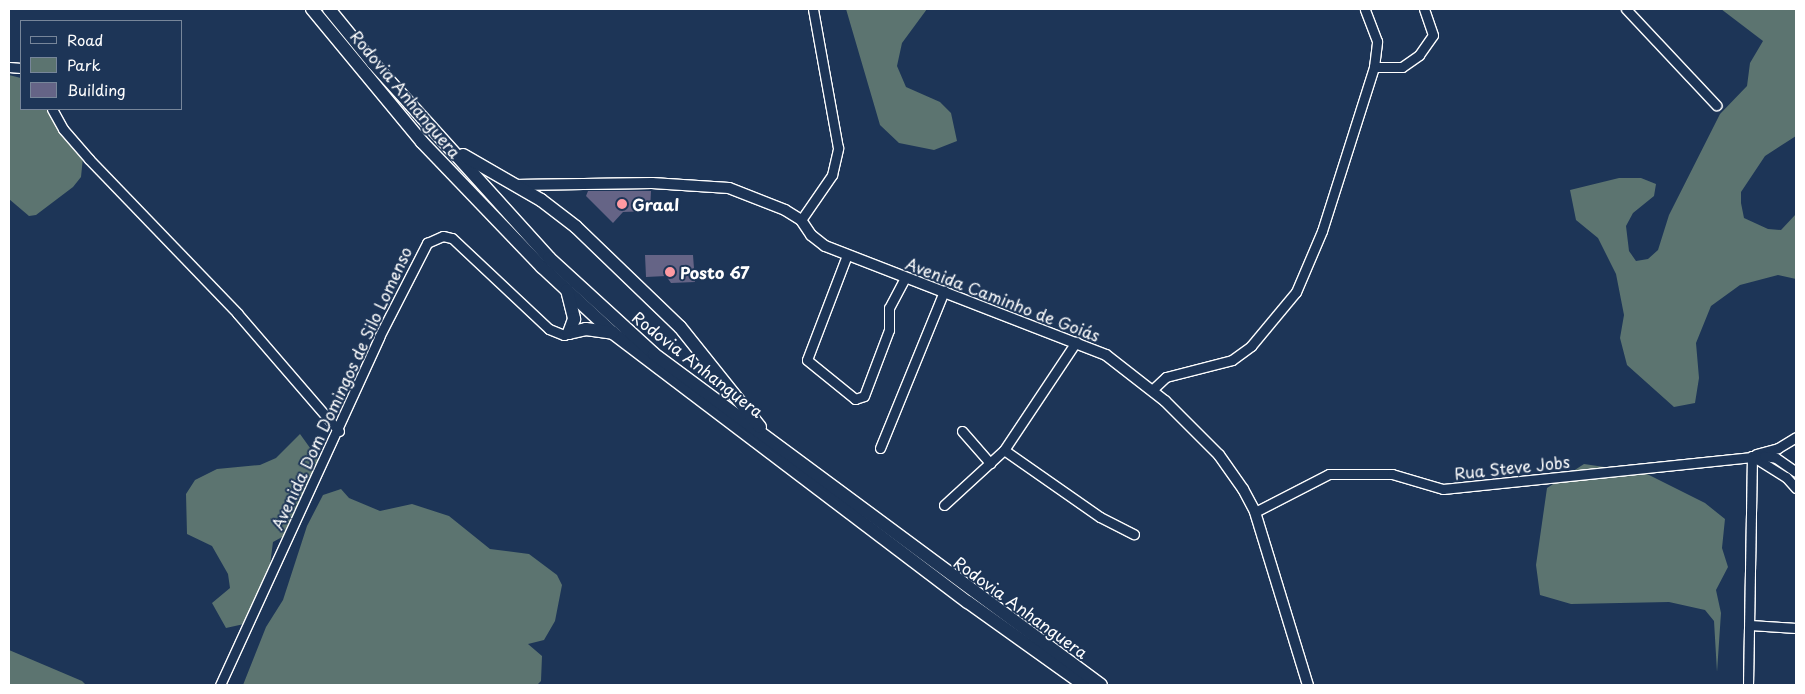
<!DOCTYPE html>
<meta charset="utf-8">
<style>
body{margin:0}
#map{position:relative;width:1805px;height:694px;overflow:hidden;background:#1d3557;font-family:"Playpen Sans",sans-serif}
div>[style]{position:absolute}
.green>*{inset:0;background:#5c7470}
.building>*{inset:0;background:#656486}
.roads{filter:drop-shadow(1px 0 #fff) drop-shadow(-1px 0 #fff) drop-shadow(0 1px #fff) drop-shadow(0 -1px #fff)}
.minor>*{height:9px;margin:-4.5px;padding:0 4.5px;transform-origin:4.5px;border-radius:4.5px;background:#1d3557}
.major>*{height:10px;margin:-5px;padding:0 5px;transform-origin:5px;border-radius:5px;background:#1d3557}
.highway>*{height:12px;margin:-6px;padding:0 6px;transform-origin:6px;border-radius:6px;background:#1d3557}
.dots>*{width:14px;height:14px;translate:-50% -50%;box-sizing:border-box;border:2px solid #1d3557;border-radius:50%}
span{translate:-50% -50%;white-space:nowrap;text-align:center;line-height:1.15;-webkit-text-stroke:4px #1d3557;paint-order:stroke}
.street-label{font-size:16px;color:#fff}
.poi-label{font-size:16px;color:#fff;font-weight:700}
.left{translate:0 -50%;text-align:left}
.frame{position:absolute;inset:0;border:10px solid #fff;pointer-events:none}
.legend{position:absolute;left:20px;top:20px;width:162px;height:90px;box-sizing:border-box;background:#1d3557;border:1px solid #77869a;margin:0;padding:6px 9px;list-style:none;font-size:15px;color:#fff}
.legend li{display:flex;align-items:center;gap:10px;height:25px}
.legend b{width:25px;border:1px solid #77869a}
</style>
<div id="map">
<div class="green">
<i style="clip-path:polygon(846px 9px,927px 9px,902px 43px,897px 66px,906px 87px,940px 102px,951px 113px,957px 141px,934px 150px,899px 143px,880px 125px)"></i>
<i style="clip-path:polygon(1721px 9px,1796px 9px,1796px 136px,1765px 156px,1741px 192px,1741px 203px,1744px 218px,1768px 229px,1781px 230px,1796px 214px,1796px 279px,1778px 275px,1740px 285px,1711px 306px,1696px 343px,1699px 378px,1695px 403px,1674px 407px,1627px 365px,1620px 338px,1624px 315px,1616px 274px,1598px 238px,1576px 220px,1570px 190px,1619px 178px,1641px 178px,1656px 184px,1654px 196px,1633px 213px,1626px 226px,1629px 251px,1636px 261px,1648px 259px,1658px 250px,1669px 215px,1720px 114px,1747px 86px,1750px 63px,1763px 41px)"></i>
<i style="clip-path:polygon(9px 75px,21px 78px,21px 109px,52px 109px,83px 157px,81px 177px,73px 187px,36px 215px,29px 216px,9px 199px)"></i>
<i style="clip-path:polygon(300px 434px,318px 459px,302px 502px,284px 536px,273px 542px,268px 580px,244px 624px,226px 628px,212px 603px,230px 588px,228px 574px,212px 546px,187px 534px,186px 494px,195px 480px,217px 469px,260px 465px,276px 458px)"></i>
<i style="clip-path:polygon(1584px 464px,1645px 473px,1705px 503px,1725px 519px,1722px 548px,1728px 567px,1716px 590px,1721px 613px,1717px 672px,1714px 621px,1705px 610px,1669px 602px,1571px 604px,1540px 595px,1536px 565px,1547px 488px)"></i>
<i style="clip-path:polygon(341px 489px,349px 498px,380px 511px,412px 504px,449px 516px,490px 549px,529px 554px,557px 575px,562px 585px,555px 621px,544px 640px,528px 644px,542px 656px,541px 681px,537px 685px,243px 685px,266px 627px,283px 600px,307px 526px,323px 495px)"></i>
<i style="clip-path:polygon(9px 650px,82px 681px,86px 685px,9px 685px)"></i>
</div>
<div class="building">
<i style="clip-path:polygon(588px 191px,651px 191px,650px 211px,623px 212px,613px 223px,586px 196px)"></i>
<i style="clip-path:polygon(645px 255px,693px 255px,695px 282px,671px 283px,666px 276px,646px 277px)"></i>
</div>
<div class="roads">
<div class="minor">
<i style="left:1626px;top:9px;width:132px;rotate:46.8deg"></i>
<i style="left:9px;top:67px;width:12px;rotate:5deg"></i>
<i style="left:1374px;top:67px;width:28px"></i>
<i style="left:1402px;top:67px;width:21px;rotate:-35deg"></i>
<i style="left:1419px;top:55px;width:24px;rotate:-55deg"></i>
<i style="left:1433px;top:35px;width:28px;rotate:-109deg"></i>
<i style="left:52px;top:109px;width:23px;rotate:61deg"></i>
<i style="left:63px;top:129px;width:40px;rotate:49deg"></i>
<i style="left:89px;top:159px;width:214px;rotate:46.1deg"></i>
<i style="left:237px;top:313px;width:156px;rotate:49.2deg"></i>
<i style="left:801px;top:220px;width:55px;rotate:-55.4deg"></i>
<i style="left:832px;top:175px;width:28px;rotate:-77deg"></i>
<i style="left:838px;top:148px;width:141px;rotate:-100.2deg"></i>
<i style="left:847px;top:255px;width:112px;rotate:110.9deg"></i>
<i style="left:807px;top:360px;width:62px;rotate:39.1deg"></i>
<i style="left:855px;top:399px;width:9px;rotate:-18deg"></i>
<i style="left:864px;top:396px;width:71px;rotate:-69.3deg"></i>
<i style="left:889px;top:330px;width:22px;rotate:-90deg"></i>
<i style="left:889px;top:308px;width:34px;rotate:-62deg"></i>
<i style="left:1152px;top:390px;width:19px;rotate:-43deg"></i>
<i style="left:1166px;top:377px;width:68px;rotate:-14.4deg"></i>
<i style="left:1232px;top:360px;width:24px;rotate:-36deg"></i>
<i style="left:1251px;top:346px;width:70px;rotate:-50.2deg"></i>
<i style="left:1296px;top:292px;width:66px;rotate:-66.9deg"></i>
<i style="left:1322px;top:231px;width:172px;rotate:-72.4deg"></i>
<i style="left:1374px;top:67px;width:26px;rotate:-83deg"></i>
<i style="left:1377px;top:41px;width:34px;rotate:-111deg"></i>
<i style="left:962px;top:431px;width:43px;rotate:48.8deg"></i>
<i style="left:880px;top:448px;width:170px;rotate:-67.8deg"></i>
<i style="left:1004px;top:450px;width:117px;rotate:34.9deg"></i>
<i style="left:1100px;top:517px;width:38px;rotate:27deg"></i>
<i style="left:1756px;top:454px;width:23px;rotate:-15deg"></i>
<i style="left:1778px;top:448px;width:21px;rotate:-31deg"></i>
<i style="left:1752px;top:456px;width:40px;rotate:32deg"></i>
<i style="left:1786px;top:477px;width:15px;rotate:48deg"></i>
<i style="left:944px;top:505px;width:81px;rotate:-42.5deg"></i>
<i style="left:1004px;top:450px;width:130px;rotate:-56.3deg"></i>
<i style="left:1255px;top:512px;width:83px;rotate:-27.2deg"></i>
<i style="left:1329px;top:474px;width:63px"></i>
<i style="left:1392px;top:474px;width:53px;rotate:16.4deg"></i>
<i style="left:1443px;top:489px;width:323px;rotate:-5.9deg"></i>
<i style="left:1764px;top:456px;width:12px;rotate:9deg"></i>
<i style="left:1776px;top:458px;width:24px;rotate:35deg"></i>
<i style="left:1750px;top:625px;width:46px;rotate:3.7deg"></i>
<i style="left:220px;top:685px;width:383px;rotate:-65.4deg"></i>
<i style="left:379px;top:337px;width:106px;rotate:-62.9deg"></i>
<i style="left:427px;top:243px;width:17px;rotate:-24deg"></i>
<i style="left:443px;top:236px;width:9px;rotate:13deg"></i>
<i style="left:452px;top:238px;width:133px;rotate:43.2deg"></i>
<i style="left:549px;top:329px;width:16px;rotate:22deg"></i>
<i style="left:564px;top:335px;width:5px;rotate:-22deg"></i>
<i style="left:1748px;top:685px;width:229px;rotate:-89deg"></i>
</div>
<div class="major">
<i style="left:515px;top:185px;width:137px;rotate:-0.8deg"></i>
<i style="left:652px;top:183px;width:77px;rotate:3.7deg"></i>
<i style="left:729px;top:188px;width:60px;rotate:21.4deg"></i>
<i style="left:785px;top:210px;width:19px;rotate:32deg"></i>
<i style="left:801px;top:220px;width:18px;rotate:56deg"></i>
<i style="left:811px;top:235px;width:18px;rotate:38deg"></i>
<i style="left:825px;top:246px;width:301px;rotate:21.2deg"></i>
<i style="left:1106px;top:355px;width:75px;rotate:37.9deg"></i>
<i style="left:1165px;top:401px;width:76px;rotate:45deg"></i>
<i style="left:1219px;top:455px;width:42px;rotate:54.8deg"></i>
<i style="left:1243px;top:489px;width:26px;rotate:62deg"></i>
<i style="left:1255px;top:512px;width:181px;rotate:73deg"></i>
</div>
<div class="highway">
<i style="left:312px;top:9px;width:173px;rotate:50.4deg"></i>
<i style="left:422px;top:142px;width:173px;rotate:46.2deg"></i>
<i style="left:542px;top:267px;width:97px;rotate:42.9deg"></i>
<i style="left:613px;top:333px;width:445px;rotate:37.2deg"></i>
<i style="left:968px;top:602px;width:143px;rotate:35.6deg"></i>
<i style="left:329px;top:9px;width:70px;rotate:50.8deg"></i>
<i style="left:373px;top:63px;width:263px;rotate:47.9deg"></i>
<i style="left:549px;top:258px;width:142px;rotate:42.4deg"></i>
<i style="left:654px;top:354px;width:556px;rotate:36.52deg"></i>
<i style="left:463px;top:155px;width:90px;rotate:30deg"></i>
<i style="left:541px;top:200px;width:44px;rotate:37.6deg"></i>
<i style="left:576px;top:227px;width:144px;rotate:43.9deg"></i>
<i style="left:680px;top:327px;width:128px;rotate:51.3deg"></i>
<i style="left:567px;top:290px;width:30px;rotate:76deg"></i>
<i style="left:574px;top:319px;width:15px;rotate:110deg"></i>
<i style="left:569px;top:333px;width:17px;rotate:-13deg"></i>
<i style="left:586px;top:329px;width:27px;rotate:8deg"></i>
</div>
</div>
<div class="dots">
<i style="left:622px;top:204px;background:#ff9aa2"></i>
<i style="left:670px;top:272px;background:#ff9aa2"></i>
</div>
<div class="street-label">
<span style="left:406px;top:94px;rotate:50deg">Rodovia Anhanguera</span>
<span style="left:1003px;top:299px;rotate:21deg">Avenida Caminho de Goiás</span>
<span style="left:698px;top:364px;rotate:38deg">Rodovia Anhanguera</span>
<span style="left:341px;top:388px;rotate:-65deg">Avenida Dom Domingos de Silo Lomenso</span>
<span style="left:1512px;top:467px;rotate:-6deg">Rua Steve Jobs</span>
<span style="left:1021px;top:607px;rotate:36deg">Rodovia Anhanguera</span>
</div>
<div class="poi-label">
<span class="left" style="left:632px;top:204px">Graal</span>
<span class="left" style="left:680px;top:272px">Posto 67</span>
</div>
<div class="frame"></div>
<ul class="legend">
<li><b style="height:6px;background:#1d3557"></b>Road</li>
<li><b style="height:14px;background:#5c7470"></b>Park</li>
<li><b style="height:14px;background:#656486"></b>Building</li>
</ul>
</div>
